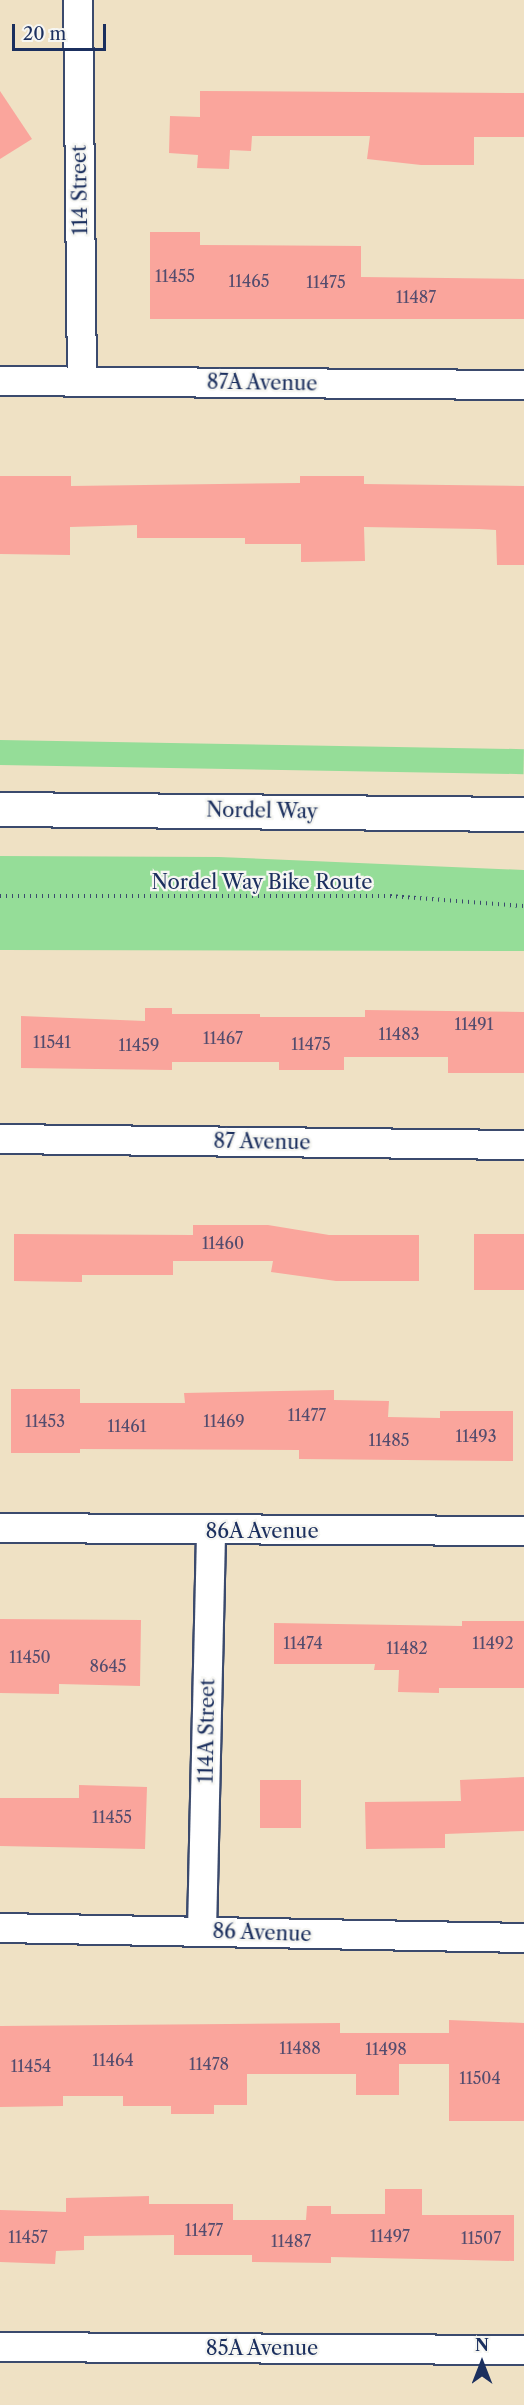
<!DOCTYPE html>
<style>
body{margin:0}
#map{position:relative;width:524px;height:2405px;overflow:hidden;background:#efe1c4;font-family:"Libre Caslon Text",serif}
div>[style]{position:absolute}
.green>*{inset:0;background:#95dd98;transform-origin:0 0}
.building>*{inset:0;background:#faa59c;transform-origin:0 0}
.path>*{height:4px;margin-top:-2px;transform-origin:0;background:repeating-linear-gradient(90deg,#3b4a6d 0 1.5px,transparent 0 6px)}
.roads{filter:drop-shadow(2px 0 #3b4a6d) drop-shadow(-2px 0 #3b4a6d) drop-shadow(0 2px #3b4a6d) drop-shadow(0 -2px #3b4a6d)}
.minor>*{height:28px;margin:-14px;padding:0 14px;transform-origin:14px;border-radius:14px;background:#fff}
.secondary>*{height:33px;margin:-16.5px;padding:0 16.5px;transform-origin:16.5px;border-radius:16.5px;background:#fff}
span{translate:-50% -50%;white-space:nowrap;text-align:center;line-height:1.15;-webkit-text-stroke:4.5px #f6f6f2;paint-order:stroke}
.number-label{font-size:16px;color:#534c6e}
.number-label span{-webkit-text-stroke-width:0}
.street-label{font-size:20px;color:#1b2f5e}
.north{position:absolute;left:452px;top:2333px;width:60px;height:60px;-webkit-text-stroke:4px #f6f6f2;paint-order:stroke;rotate:0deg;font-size:16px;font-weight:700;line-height:24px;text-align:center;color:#1b2f5e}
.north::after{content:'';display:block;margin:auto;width:21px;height:27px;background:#1b2f5e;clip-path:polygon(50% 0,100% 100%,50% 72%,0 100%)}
.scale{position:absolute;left:12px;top:24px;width:94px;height:27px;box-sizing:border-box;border:3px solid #1b2f5e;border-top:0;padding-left:8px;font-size:18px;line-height:21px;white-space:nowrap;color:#1b2f5e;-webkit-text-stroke:4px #f6f6f2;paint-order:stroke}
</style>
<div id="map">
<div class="green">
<i style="left:0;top:740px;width:524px;height:25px;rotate:1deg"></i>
<i style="clip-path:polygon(0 856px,219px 857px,524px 870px,524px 951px,0 950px)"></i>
</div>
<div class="building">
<i style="clip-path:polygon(0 91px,32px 139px,0 159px)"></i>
<i style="clip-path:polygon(200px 91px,524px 93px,524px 137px,474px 137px,474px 165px,421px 165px,367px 159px,370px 136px,252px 136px,251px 151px,230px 150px,229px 169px,197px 168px,198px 155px,169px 153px,170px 116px,200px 117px)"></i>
<i style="clip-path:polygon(150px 232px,200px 232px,200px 245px,361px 246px,361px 277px,524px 279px,524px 319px,150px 319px)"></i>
<i style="clip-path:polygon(0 476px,71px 476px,71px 486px,300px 483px,300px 476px,364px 476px,364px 484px,524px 486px,524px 565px,497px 565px,496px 530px,479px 529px,364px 527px,365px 561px,301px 562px,301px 544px,245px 544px,245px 538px,137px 538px,137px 525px,70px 527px,70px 555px,0 554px)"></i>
<i style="clip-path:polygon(145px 1008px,172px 1008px,172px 1014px,260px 1014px,260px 1017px,365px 1017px,365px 1010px,524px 1012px,524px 1073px,448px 1073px,448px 1057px,344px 1057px,344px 1070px,279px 1070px,279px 1062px,172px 1062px,172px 1070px,21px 1068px,21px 1016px,145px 1021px)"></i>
<i style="clip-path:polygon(193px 1225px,268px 1225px,329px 1235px,419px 1235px,419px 1281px,336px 1281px,271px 1272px,273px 1261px,173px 1261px,173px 1275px,82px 1275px,82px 1282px,14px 1281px,14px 1234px,193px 1235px)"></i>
<i style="left:474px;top:1234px;width:50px;height:56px"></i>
<i style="clip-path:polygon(11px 1389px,80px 1389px,80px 1403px,185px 1403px,184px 1393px,334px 1390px,334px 1400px,389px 1401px,388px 1417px,440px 1418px,440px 1411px,513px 1411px,513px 1461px,299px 1459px,299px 1450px,80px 1449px,80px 1453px,11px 1453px)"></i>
<i style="clip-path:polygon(0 1619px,141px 1620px,140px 1686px,59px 1684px,59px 1694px,0 1693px)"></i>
<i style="clip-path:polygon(462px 1621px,524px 1621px,524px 1688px,439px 1688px,439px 1693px,398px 1692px,399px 1670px,374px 1670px,375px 1664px,274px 1664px,274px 1623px,462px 1626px)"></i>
<i style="clip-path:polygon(524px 1777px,524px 1831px,445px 1834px,445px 1848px,366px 1849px,365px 1802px,461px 1801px,460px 1780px)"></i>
<i style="left:260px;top:1780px;width:41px;height:48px"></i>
<i style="clip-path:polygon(79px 1785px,147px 1787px,145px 1849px,0 1846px,0 1798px,79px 1798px)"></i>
<i style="clip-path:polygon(449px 2020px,524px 2023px,524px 2121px,449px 2121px,449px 2064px,399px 2064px,399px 2095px,356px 2095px,356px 2074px,247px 2074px,247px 2105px,214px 2105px,214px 2114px,171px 2114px,171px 2106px,123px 2106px,123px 2096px,63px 2096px,63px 2106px,0 2107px,0 2026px,340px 2023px,340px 2033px,449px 2033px)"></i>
<i style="clip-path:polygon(385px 2189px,422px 2189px,422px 2215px,514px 2215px,514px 2261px,331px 2257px,331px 2263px,252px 2262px,252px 2255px,174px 2255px,174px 2235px,84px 2236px,84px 2250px,56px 2251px,55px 2264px,0 2262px,0 2210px,66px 2212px,66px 2198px,149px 2196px,149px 2204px,233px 2204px,233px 2220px,306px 2220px,307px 2206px,331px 2206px,331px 2214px,385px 2214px)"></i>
</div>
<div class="path">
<i style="left:0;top:896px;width:390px"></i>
<i style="left:390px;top:896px;width:134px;rotate:4.3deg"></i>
</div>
<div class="roads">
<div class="minor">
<i style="left:78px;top:0;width:381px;rotate:89.4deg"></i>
<i style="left:0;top:381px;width:524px;rotate:0.44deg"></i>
<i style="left:0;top:1139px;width:524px;rotate:0.66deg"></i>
<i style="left:0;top:1528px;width:524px;rotate:0.33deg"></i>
<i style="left:0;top:1928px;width:524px;rotate:1.09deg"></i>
<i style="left:202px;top:1931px;width:400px;rotate:-88.7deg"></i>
<i style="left:0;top:2347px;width:524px;rotate:0.33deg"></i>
</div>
<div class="secondary">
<i style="left:0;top:809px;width:524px;rotate:0.55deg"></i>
</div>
</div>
<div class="number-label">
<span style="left:175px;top:276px">11455</span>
<span style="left:249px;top:281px">11465</span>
<span style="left:326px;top:282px">11475</span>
<span style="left:416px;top:297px">11487</span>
<span style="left:474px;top:1024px">11491</span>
<span style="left:399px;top:1034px">11483</span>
<span style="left:223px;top:1038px">11467</span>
<span style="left:52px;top:1042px">11541</span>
<span style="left:311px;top:1044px">11475</span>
<span style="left:139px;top:1045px">11459</span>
<span style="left:223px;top:1243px">11460</span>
<span style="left:307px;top:1415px">11477</span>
<span style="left:45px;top:1421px">11453</span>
<span style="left:224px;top:1421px">11469</span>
<span style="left:127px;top:1426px">11461</span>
<span style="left:476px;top:1436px">11493</span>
<span style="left:389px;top:1440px">11485</span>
<span style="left:303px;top:1643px">11474</span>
<span style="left:493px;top:1643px">11492</span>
<span style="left:407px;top:1648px">11482</span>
<span style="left:30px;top:1657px">11450</span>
<span style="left:108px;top:1666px">8645</span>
<span style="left:112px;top:1817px">11455</span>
<span style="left:300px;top:2048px">11488</span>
<span style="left:386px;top:2049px">11498</span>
<span style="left:113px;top:2060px">11464</span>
<span style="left:209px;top:2064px">11478</span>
<span style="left:31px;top:2066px">11454</span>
<span style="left:480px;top:2078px">11504</span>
<span style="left:204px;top:2230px">11477</span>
<span style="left:390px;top:2236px">11497</span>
<span style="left:28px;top:2237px">11457</span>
<span style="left:481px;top:2238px">11507</span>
<span style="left:291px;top:2241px">11487</span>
</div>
<div class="street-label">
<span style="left:80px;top:190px;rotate:-91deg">114 Street</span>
<span style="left:262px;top:383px;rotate:1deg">87A Avenue</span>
<span style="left:262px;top:811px;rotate:1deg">Nordel Way</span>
<span style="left:262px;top:882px">Nordel Way Bike Route</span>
<span style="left:262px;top:1142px;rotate:1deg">87 Avenue</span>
<span style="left:262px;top:1531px">86A Avenue</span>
<span style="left:207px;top:1731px;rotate:-89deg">114A Street</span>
<span style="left:262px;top:1933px;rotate:2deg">86 Avenue</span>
<span style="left:262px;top:2348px">85A Avenue</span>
</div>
<div class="north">N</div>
<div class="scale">20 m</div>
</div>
